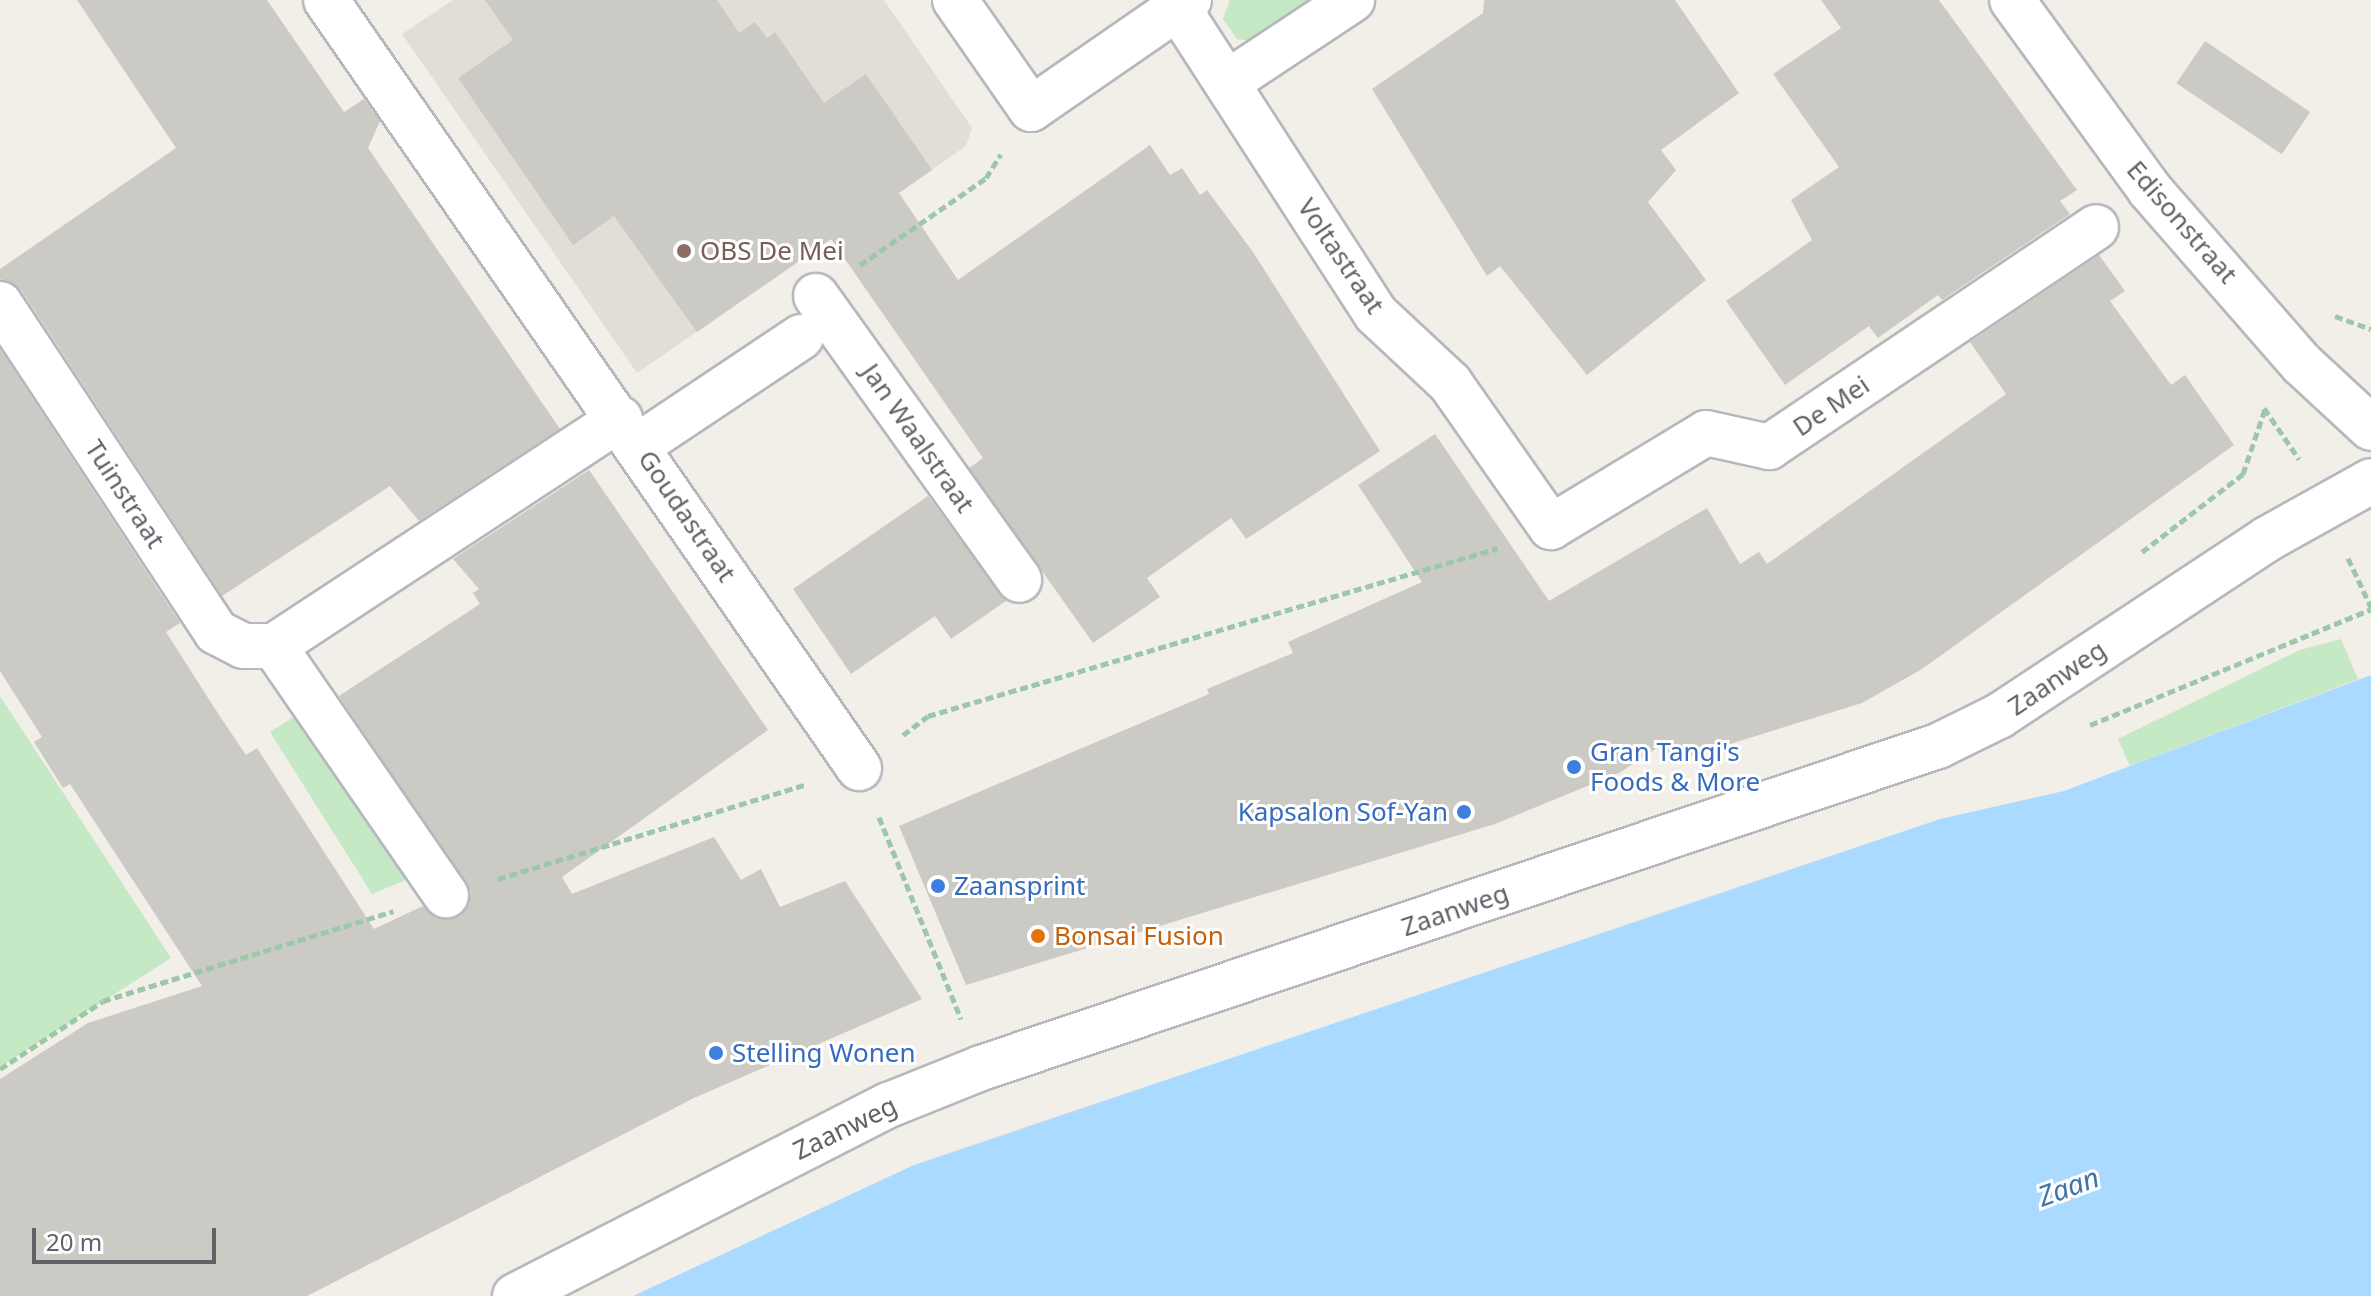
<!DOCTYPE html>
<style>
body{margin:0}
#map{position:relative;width:2371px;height:1296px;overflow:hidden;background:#f1efe8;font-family:"Noto Sans",sans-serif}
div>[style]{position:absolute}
.education>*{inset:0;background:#e1ded6}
.green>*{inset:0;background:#c5e8c5}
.water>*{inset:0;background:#aadaff}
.building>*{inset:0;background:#cccac5;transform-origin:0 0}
.path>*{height:5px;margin-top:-2.5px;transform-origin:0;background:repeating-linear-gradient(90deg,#9cc7a9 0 8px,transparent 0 12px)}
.roads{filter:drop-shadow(2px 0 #b5b8bc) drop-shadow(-2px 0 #b5b8bc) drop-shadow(0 2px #b5b8bc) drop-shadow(0 -2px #b5b8bc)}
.street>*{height:44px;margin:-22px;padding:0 22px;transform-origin:22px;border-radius:22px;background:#fff}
.dots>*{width:22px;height:22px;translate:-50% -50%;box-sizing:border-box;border:4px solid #fff;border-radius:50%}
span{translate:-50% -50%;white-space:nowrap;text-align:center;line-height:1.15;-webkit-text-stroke:6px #fff;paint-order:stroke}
.street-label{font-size:26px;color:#5f6368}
.education-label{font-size:26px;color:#785e54}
.left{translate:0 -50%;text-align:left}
.shop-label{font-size:26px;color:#366cbe}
.right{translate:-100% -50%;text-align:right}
.food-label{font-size:26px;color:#c56008}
.water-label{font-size:28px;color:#4174aa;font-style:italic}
.scale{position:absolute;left:32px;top:1228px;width:184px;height:36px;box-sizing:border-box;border:4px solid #5f6368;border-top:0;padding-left:10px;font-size:24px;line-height:28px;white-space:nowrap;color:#5f6368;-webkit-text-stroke:6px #fff;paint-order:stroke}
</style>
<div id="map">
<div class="education">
<i style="clip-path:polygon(453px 0,884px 0,972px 128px,966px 146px,637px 373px,402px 34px)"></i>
</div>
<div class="green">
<i style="clip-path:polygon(1230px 0,1322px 0,1258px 42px,1237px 39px,1223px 19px)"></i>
<i style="clip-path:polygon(2341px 639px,2358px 679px,2130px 766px,2118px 739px,2300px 650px)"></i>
<i style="clip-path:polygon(0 696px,171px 958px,0 1067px)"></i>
<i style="clip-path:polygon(311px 706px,423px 873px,372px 894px,270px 732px)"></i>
</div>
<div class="water">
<i style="clip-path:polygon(2371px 675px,2371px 1296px,633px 1296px,914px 1165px,1940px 819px,2064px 791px)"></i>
</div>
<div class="building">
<i style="clip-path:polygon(77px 0,267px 0,344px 112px,364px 99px,380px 121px,368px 148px,560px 429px,419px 521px,390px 486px,222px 596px,21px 290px,0 279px,0 269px,176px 148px)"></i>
<i style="clip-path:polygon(485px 0,717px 0,739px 33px,755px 22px,767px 38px,775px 32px,824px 103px,866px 74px,932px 170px,899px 193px,958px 280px,1150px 145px,1170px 175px,1182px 168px,1200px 195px,1207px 190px,1253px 252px,1380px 451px,1246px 539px,1231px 518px,1147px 578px,1160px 597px,1093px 643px,969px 468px,983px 458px,831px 239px,697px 332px,614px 216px,573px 245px,458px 78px,513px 40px)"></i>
<i style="clip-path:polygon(1484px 0,1675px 0,1739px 93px,1661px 150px,1676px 170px,1648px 202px,1706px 280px,1587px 375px,1500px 266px,1487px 276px,1372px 89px,1483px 13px)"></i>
<i style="clip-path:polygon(1821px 0,1939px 0,2077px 190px,2060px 201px,2070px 214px,1942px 300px,1938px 295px,1878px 338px,1869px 326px,1785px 385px,1726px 301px,1812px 240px,1791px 200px,1839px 167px,1773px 74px,1841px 28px)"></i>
<i style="left:2205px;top:41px;width:127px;height:51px;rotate:34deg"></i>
<i style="clip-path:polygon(2099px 255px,2125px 291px,2110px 301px,2171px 385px,2185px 375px,2234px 445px,1922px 669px,1862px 703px,1669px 763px,1663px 744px,1619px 773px,1495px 824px,966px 985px,899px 826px,1209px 694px,1207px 689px,1293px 653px,1288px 642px,1422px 582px,1358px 485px,1435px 434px,1549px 601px,1707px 508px,1740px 564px,1759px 552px,1767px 564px,2006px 394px,1970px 342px)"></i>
<i style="clip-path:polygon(0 349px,180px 623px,166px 632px,219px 715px,246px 755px,257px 748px,374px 929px,423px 906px,436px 918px,460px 916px,471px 892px,339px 696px,480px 604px,473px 593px,479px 589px,453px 559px,589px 470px,768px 730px,562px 877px,572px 894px,714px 837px,741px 880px,761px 869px,780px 907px,845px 881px,922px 999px,694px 1098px,307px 1296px,0 1296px,0 1079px,88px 1023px,202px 986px,70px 784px,63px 788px,34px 742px,42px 737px,0 671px)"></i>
<i style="clip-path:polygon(928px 496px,1006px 601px,951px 639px,935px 616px,851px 674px,793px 589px)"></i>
</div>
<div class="path">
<i style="left:860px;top:265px;width:153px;rotate:-34.6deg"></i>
<i style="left:986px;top:178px;width:28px;rotate:-58deg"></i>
<i style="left:2335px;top:316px;width:38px;rotate:20deg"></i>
<i style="left:2264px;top:408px;width:62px;rotate:55.5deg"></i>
<i style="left:2142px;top:552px;width:128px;rotate:-37.7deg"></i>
<i style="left:2243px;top:474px;width:69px;rotate:-71.3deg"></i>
<i style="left:2348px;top:558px;width:54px;rotate:64.9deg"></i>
<i style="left:2090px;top:725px;width:304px;rotate:-22.4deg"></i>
<i style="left:903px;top:735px;width:31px;rotate:-37deg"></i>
<i style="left:928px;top:716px;width:594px;rotate:-16.42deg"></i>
<i style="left:879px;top:817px;width:218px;rotate:67.9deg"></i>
<i style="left:498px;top:879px;width:322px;rotate:-17.1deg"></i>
<i style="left:0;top:1069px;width:123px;rotate:-33.4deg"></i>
<i style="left:103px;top:1001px;width:304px;rotate:-17.2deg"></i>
</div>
<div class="roads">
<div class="street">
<i style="left:326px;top:0;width:935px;rotate:55.24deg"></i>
<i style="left:955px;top:0;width:133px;rotate:55.1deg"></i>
<i style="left:1031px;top:109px;width:192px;rotate:-34.6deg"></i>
<i style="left:2012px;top:0;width:235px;rotate:54deg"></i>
<i style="left:2150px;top:190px;width:231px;rotate:48.9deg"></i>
<i style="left:2302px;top:364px;width:94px;rotate:42.8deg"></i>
<i style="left:1178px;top:8px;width:364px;rotate:57.1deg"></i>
<i style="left:1376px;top:314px;width:101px;rotate:43deg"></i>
<i style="left:1450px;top:383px;width:176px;rotate:55deg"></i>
<i style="left:1551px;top:527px;width:181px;rotate:-31.2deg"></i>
<i style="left:1706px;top:433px;width:65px;rotate:12.5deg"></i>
<i style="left:1769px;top:447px;width:394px;rotate:-33.9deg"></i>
<i style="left:1228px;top:82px;width:149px;rotate:-33.5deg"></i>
<i style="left:816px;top:296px;width:349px;rotate:54.4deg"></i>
<i style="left:0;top:304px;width:393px;rotate:56.6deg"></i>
<i style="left:216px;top:632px;width:30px;rotate:27deg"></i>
<i style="left:243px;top:646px;width:31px"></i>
<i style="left:274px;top:646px;width:414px;rotate:-33.3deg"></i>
<i style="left:639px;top:445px;width:195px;rotate:-33.7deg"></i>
<i style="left:274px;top:646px;width:303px;rotate:55.4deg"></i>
<i style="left:515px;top:1296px;width:420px;rotate:-27.1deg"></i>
<i style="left:889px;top:1105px;width:99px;rotate:-21.9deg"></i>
<i style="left:981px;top:1068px;width:1010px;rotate:-18.6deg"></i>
<i style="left:1938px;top:746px;width:68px;rotate:-26.2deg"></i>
<i style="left:1999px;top:716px;width:321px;rotate:-33.4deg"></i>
<i style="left:2267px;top:539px;width:119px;rotate:-29.1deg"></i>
</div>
</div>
<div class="dots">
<i style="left:684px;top:251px;background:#8d6e63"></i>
<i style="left:1574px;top:767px;background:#3f7fe0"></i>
<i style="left:1464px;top:812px;background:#3f7fe0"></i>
<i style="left:938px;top:886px;background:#3f7fe0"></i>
<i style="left:1038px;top:936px;background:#e8710a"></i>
<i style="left:716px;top:1053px;background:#3f7fe0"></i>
</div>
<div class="street-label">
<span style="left:2182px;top:222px;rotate:49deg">Edisonstraat</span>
<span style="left:1341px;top:256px;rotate:56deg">Voltastraat</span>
<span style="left:1831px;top:406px;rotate:-34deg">De Mei</span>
<span style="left:918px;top:438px;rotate:55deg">Jan Waalstraat</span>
<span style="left:125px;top:494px;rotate:57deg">Tuinstraat</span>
<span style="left:687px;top:516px;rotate:56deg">Goudastraat</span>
<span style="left:2057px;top:678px;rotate:-34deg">Zaanweg</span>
<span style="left:1455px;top:910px;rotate:-19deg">Zaanweg</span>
<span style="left:845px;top:1128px;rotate:-26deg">Zaanweg</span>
</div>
<div class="education-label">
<span class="left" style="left:700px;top:251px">OBS De Mei</span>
</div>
<div class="shop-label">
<span class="left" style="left:1590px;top:767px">Gran Tangi's<br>Foods &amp; More</span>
<span class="right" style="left:1448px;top:812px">Kapsalon Sof-Yan</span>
<span class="left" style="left:954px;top:886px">Zaansprint</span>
<span class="left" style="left:732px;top:1053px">Stelling Wonen</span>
</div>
<div class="food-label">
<span class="left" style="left:1054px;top:936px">Bonsai Fusion</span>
</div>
<div class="water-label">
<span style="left:2068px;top:1186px;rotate:-20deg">Zaan</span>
</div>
<div class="scale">20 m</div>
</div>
